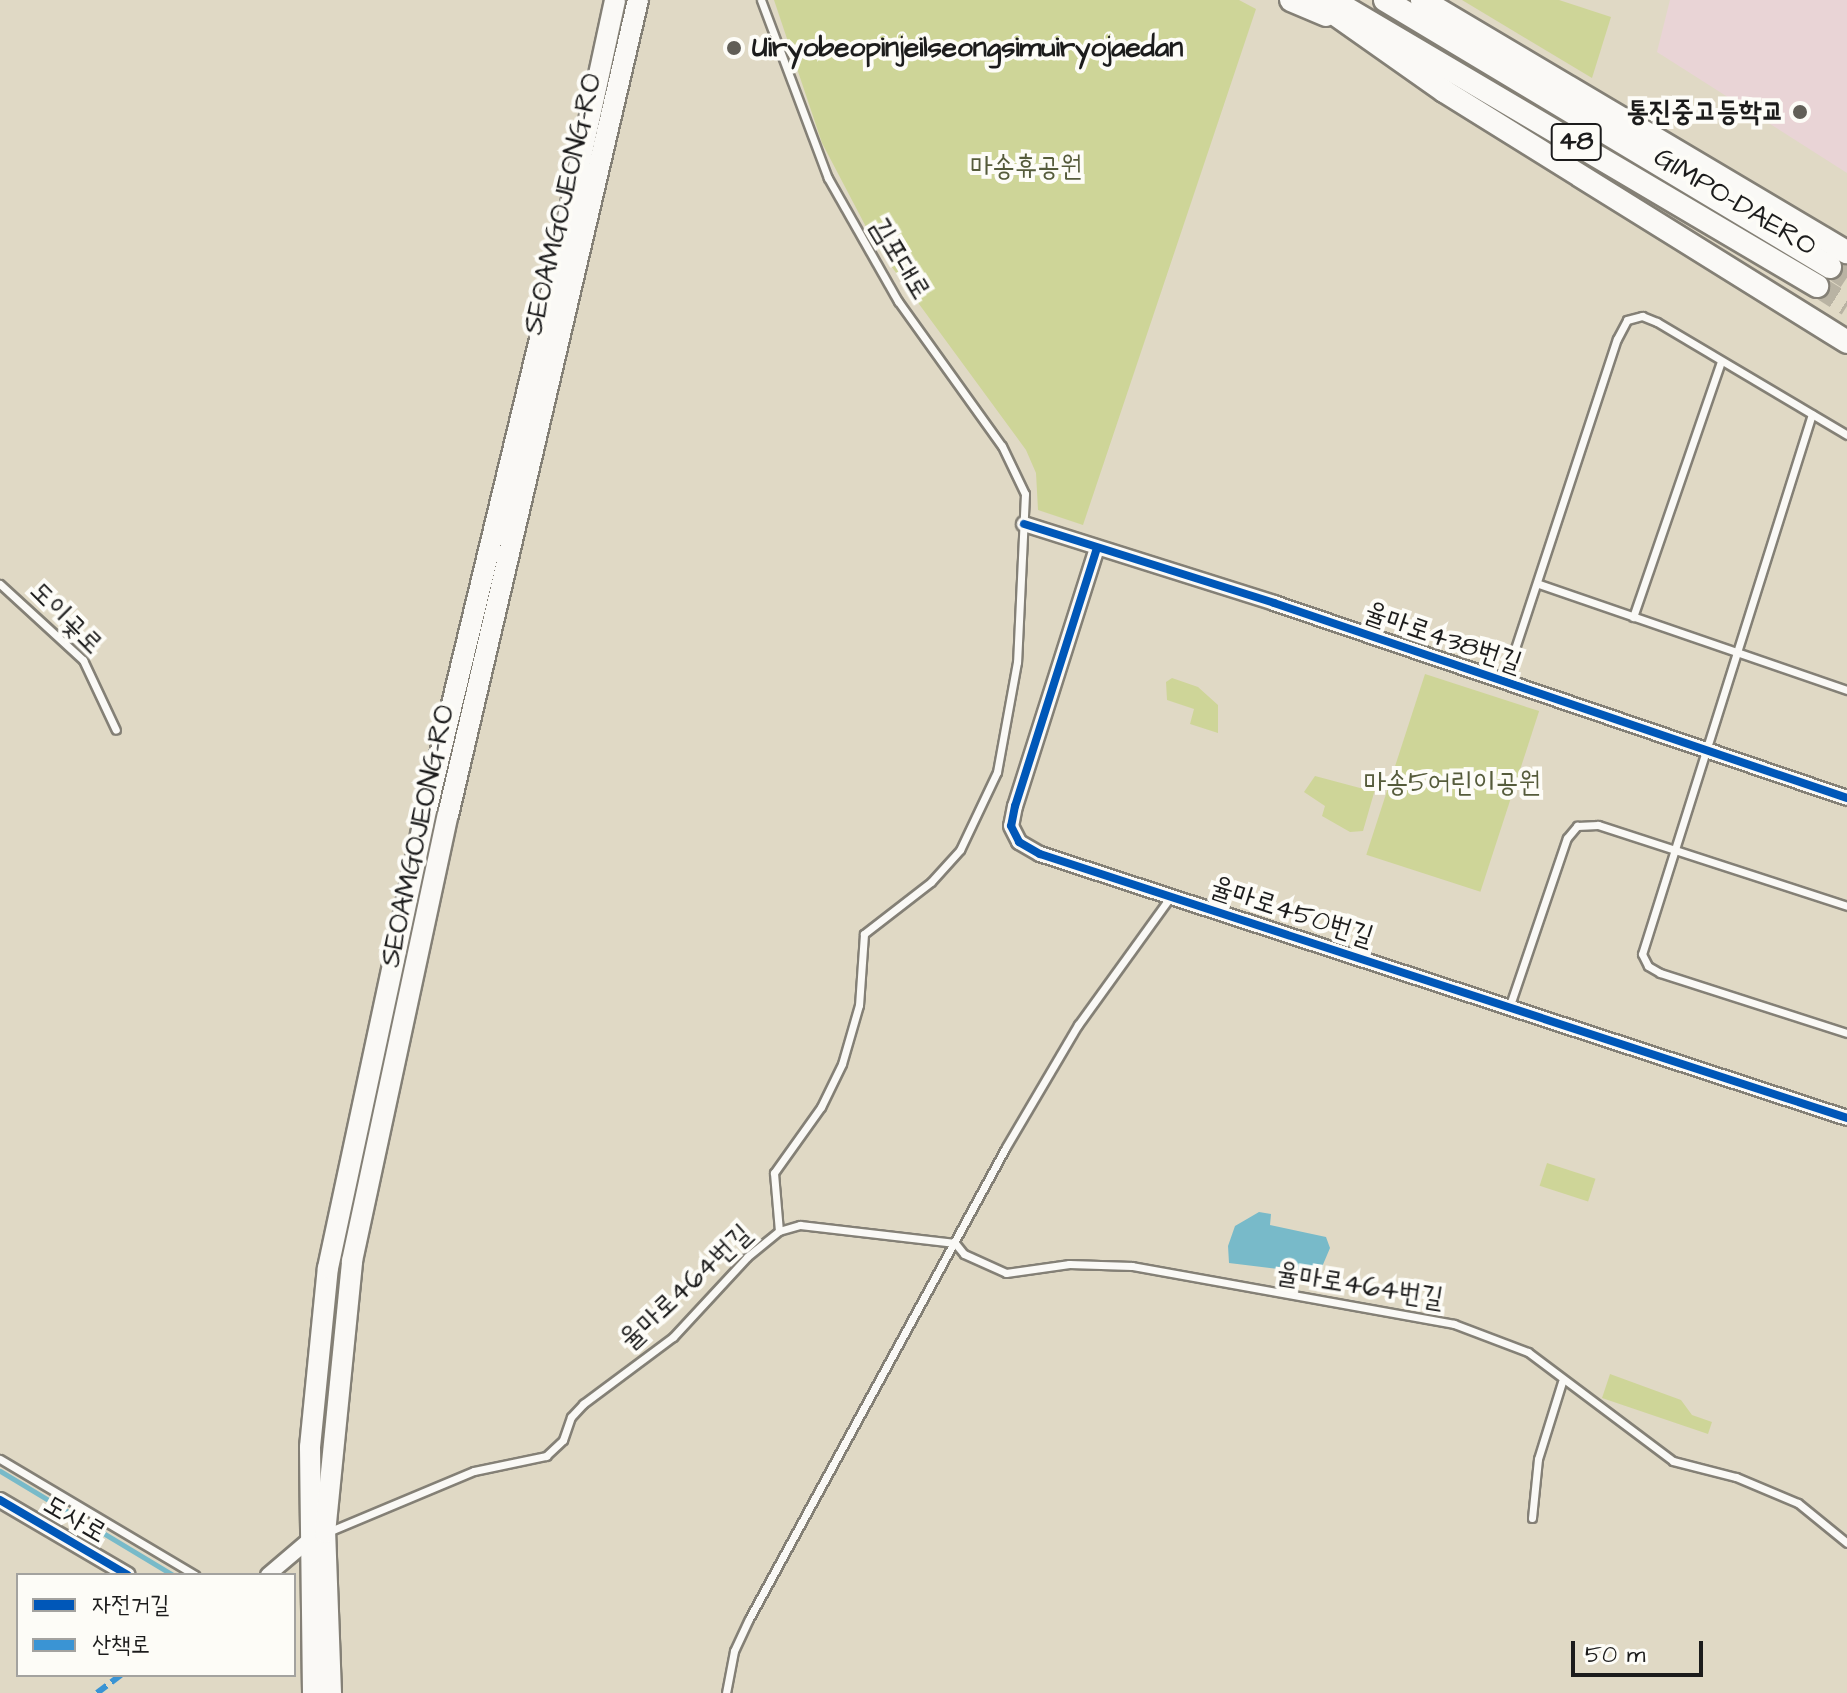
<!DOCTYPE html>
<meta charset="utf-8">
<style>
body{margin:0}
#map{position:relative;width:1847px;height:1693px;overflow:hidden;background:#e0d9c5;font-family:"Architects Daughter","Poor Story",sans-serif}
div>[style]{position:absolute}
.built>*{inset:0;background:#e9d4d6}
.green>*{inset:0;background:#ced598;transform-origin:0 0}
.water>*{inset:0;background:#78bac9}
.stream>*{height:5px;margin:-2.5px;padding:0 2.5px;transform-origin:2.5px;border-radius:2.5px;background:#78bac9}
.primary-tunnel>*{height:22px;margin-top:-11px;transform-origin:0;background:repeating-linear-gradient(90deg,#b9b3a3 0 22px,transparent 0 33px)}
.roads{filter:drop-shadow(2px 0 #848076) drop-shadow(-2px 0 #848076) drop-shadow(0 2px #848076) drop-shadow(0 -2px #848076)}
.lane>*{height:7px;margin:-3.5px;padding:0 3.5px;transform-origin:3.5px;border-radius:3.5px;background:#faf9f6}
.street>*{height:14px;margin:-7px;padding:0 7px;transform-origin:7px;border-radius:7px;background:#faf9f6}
.secondary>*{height:20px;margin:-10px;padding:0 10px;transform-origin:10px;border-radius:10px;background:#faf9f6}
.primary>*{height:22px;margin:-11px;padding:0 11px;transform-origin:11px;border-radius:11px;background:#faf9f6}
.quiet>*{height:6px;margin-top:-3px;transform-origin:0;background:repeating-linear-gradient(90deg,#3a94d4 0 12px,transparent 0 18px)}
.cycleway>*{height:8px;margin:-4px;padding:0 4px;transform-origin:4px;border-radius:4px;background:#0057b8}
.dots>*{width:22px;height:22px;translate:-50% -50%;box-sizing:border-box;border:4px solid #fdfcf7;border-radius:50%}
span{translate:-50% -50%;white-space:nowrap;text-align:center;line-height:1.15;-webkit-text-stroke:8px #fdfcf7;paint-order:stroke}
.shield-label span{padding:2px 6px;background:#fdfcf7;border:2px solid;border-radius:6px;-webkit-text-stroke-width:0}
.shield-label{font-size:26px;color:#1c1c1c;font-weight:700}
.poi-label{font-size:28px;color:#1c1c1c;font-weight:700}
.left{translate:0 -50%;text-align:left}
.right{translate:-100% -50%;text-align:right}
.park-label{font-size:28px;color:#555b3b}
.street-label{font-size:28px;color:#1c1c1c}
.legend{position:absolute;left:16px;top:1573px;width:280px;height:104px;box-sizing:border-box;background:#fdfcf7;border:2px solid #a3a29f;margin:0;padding:10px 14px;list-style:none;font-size:24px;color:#1c1c1c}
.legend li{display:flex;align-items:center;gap:16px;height:40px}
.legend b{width:40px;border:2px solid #a3a29f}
.scale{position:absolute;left:1571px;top:1641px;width:132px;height:36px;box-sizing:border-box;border:4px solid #1c1c1c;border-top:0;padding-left:10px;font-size:24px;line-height:28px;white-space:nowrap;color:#1c1c1c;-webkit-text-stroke:6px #fdfcf7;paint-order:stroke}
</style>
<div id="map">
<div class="built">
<i style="clip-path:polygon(1670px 0,1847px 0,1847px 173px,1657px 52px)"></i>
</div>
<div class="green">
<i style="clip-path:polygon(774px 0,1239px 0,1256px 9px,1083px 525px,1038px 510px,1036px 473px,1026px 450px,875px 244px,822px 143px)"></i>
<i style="clip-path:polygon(1462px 0,1559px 0,1611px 17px,1592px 78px)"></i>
<i style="left:1425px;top:674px;width:120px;height:190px;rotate:18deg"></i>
<i style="clip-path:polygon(1172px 678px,1198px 687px,1218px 705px,1218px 733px,1190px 724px,1194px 709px,1167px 700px,1166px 682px)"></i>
<i style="clip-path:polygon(1315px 776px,1360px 788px,1376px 786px,1363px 831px,1350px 832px,1322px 816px,1325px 806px,1304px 792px)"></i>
<i style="left:1547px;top:1163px;width:51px;height:24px;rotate:18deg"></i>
<i style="clip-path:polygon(1610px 1374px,1681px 1400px,1692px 1415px,1712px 1422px,1708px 1434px,1602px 1398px)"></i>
</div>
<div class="water">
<i style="clip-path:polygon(1259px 1212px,1271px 1214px,1270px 1225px,1326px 1237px,1330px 1248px,1319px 1274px,1229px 1263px,1228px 1246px,1235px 1226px)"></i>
</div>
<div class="stream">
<i style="left:0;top:1471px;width:202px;rotate:31deg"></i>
</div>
<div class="primary-tunnel">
<i style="left:1830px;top:267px;width:20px;rotate:33deg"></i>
<i style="left:1817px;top:286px;width:36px;rotate:32deg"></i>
</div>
<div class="roads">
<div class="lane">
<i style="left:761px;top:0;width:190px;rotate:69.4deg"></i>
<i style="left:828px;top:178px;width:142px;rotate:60.4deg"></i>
<i style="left:898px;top:301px;width:178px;rotate:54.4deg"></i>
<i style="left:1002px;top:446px;width:53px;rotate:64.4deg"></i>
<i style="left:1025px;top:494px;width:168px;rotate:92.7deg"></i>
<i style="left:1017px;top:662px;width:112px;rotate:100.3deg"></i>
<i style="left:997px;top:772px;width:86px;rotate:115.4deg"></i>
<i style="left:960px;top:850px;width:43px;rotate:132.2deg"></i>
<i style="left:931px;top:882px;width:85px;rotate:142.2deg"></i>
<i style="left:864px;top:934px;width:71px;rotate:94deg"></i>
<i style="left:859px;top:1005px;width:61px;rotate:106.1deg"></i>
<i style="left:842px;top:1064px;width:48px;rotate:116deg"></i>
<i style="left:821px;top:1107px;width:81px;rotate:125.5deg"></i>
<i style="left:774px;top:1173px;width:58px;rotate:85.1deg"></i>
<i style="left:1812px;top:414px;width:566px;rotate:107.47deg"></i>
<i style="left:1642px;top:954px;width:13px;rotate:63deg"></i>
<i style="left:1648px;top:966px;width:14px;rotate:30deg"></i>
<i style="left:1660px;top:973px;width:196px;rotate:17.8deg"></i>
<i style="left:0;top:584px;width:113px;rotate:42.5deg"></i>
<i style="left:83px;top:660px;width:77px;rotate:64.8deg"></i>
<i style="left:1539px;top:584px;width:326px;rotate:19deg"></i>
<i style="left:1633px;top:617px;width:270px;rotate:-71deg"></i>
<i style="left:1504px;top:682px;width:361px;rotate:-71.8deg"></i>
<i style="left:1617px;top:339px;width:21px;rotate:-62deg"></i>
<i style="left:1627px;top:320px;width:16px;rotate:-15deg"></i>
<i style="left:1642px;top:316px;width:16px;rotate:22deg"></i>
<i style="left:1657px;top:322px;width:221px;rotate:30.7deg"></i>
<i style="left:1510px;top:1005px;width:176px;rotate:-71.2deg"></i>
<i style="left:1567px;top:838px;width:16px;rotate:-50deg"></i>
<i style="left:1577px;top:826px;width:21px;rotate:-3deg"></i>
<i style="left:1598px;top:825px;width:262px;rotate:18deg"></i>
<i style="left:0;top:1459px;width:227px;rotate:30.7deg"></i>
<i style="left:1532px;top:1518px;width:59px;rotate:-84.2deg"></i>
<i style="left:1538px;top:1459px;width:81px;rotate:-72.7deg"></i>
<i style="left:328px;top:1532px;width:158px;rotate:-22.7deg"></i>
<i style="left:474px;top:1471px;width:74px;rotate:-11.8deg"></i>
<i style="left:546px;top:1456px;width:23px;rotate:-43deg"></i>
<i style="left:563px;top:1440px;width:24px;rotate:-71deg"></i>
<i style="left:571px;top:1417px;width:18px;rotate:-47deg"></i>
<i style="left:583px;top:1404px;width:112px;rotate:-36.7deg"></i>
<i style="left:673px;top:1337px;width:109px;rotate:-47.2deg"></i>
<i style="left:747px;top:1257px;width:41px;rotate:-39.1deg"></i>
<i style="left:779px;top:1231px;width:22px;rotate:-16deg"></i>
<i style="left:800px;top:1225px;width:156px;rotate:6.6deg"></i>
<i style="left:955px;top:1243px;width:14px;rotate:51deg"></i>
<i style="left:964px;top:1254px;width:46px;rotate:24.3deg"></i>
<i style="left:1006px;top:1273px;width:64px;rotate:-8.1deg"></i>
<i style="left:1069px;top:1264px;width:63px;rotate:1.8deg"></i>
<i style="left:1132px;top:1266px;width:327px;rotate:10.2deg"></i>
<i style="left:1454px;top:1324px;width:79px;rotate:20.7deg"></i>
<i style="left:1528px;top:1352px;width:181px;rotate:36.9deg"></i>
<i style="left:1673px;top:1461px;width:65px;rotate:14.3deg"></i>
<i style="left:1736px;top:1477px;width:67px;rotate:22.8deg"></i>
<i style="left:1798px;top:1503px;width:63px;rotate:39.2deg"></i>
<i style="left:726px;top:1693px;width:43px;rotate:-79.2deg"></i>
<i style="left:734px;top:1651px;width:35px;rotate:-65deg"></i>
<i style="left:749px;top:1619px;width:537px;rotate:-61.43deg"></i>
<i style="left:1006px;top:1147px;width:142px;rotate:-59.5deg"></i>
<i style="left:1078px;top:1025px;width:159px;rotate:-54.2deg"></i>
</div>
<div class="street">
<i style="left:1024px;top:524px;width:262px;rotate:17.5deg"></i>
<i style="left:1274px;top:603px;width:605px;rotate:18.79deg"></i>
<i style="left:1097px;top:548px;width:271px;rotate:107.6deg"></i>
<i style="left:1015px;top:806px;width:20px;rotate:101deg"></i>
<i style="left:1011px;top:826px;width:18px;rotate:63deg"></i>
<i style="left:1019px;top:842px;width:24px;rotate:30deg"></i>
<i style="left:1040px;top:854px;width:849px;rotate:18.11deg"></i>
<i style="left:0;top:1500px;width:148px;rotate:30.4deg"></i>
<i style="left:268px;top:1575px;width:52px;rotate:-40.4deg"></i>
</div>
<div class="secondary">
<i style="left:313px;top:1693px;width:246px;rotate:-90.7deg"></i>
<i style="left:310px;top:1447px;width:180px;rotate:-84.3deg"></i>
<i style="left:328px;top:1268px;width:471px;rotate:-77.9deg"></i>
<i style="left:427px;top:808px;width:560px;rotate:-76.46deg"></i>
<i style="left:558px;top:264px;width:270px;rotate:-77.8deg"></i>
<i style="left:331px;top:1693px;width:160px;rotate:-92.1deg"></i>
<i style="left:325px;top:1533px;width:273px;rotate:-84.3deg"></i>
<i style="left:352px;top:1261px;width:456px;rotate:-77.9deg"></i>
<i style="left:448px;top:815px;width:837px;rotate:-76.88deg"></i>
</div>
<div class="primary">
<i style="left:1291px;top:0;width:38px;rotate:23deg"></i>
<i style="left:1315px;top:0;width:158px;rotate:35.2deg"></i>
<i style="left:1444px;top:91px;width:475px;rotate:31.9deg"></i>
<i style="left:1385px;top:0;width:519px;rotate:30.96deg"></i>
<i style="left:1422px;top:0;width:494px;rotate:30.7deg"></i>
<i style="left:1334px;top:1px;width:561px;rotate:30.54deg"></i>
</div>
</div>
<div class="quiet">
<i style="left:97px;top:1693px;width:30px;rotate:-37deg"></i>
</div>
<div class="cycleway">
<i style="left:1024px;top:524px;width:262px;rotate:17.5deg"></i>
<i style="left:1274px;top:603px;width:605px;rotate:18.79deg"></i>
<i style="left:1097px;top:548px;width:271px;rotate:107.6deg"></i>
<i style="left:1015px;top:806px;width:20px;rotate:101deg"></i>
<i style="left:1011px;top:826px;width:18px;rotate:63deg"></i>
<i style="left:1019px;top:842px;width:24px;rotate:30deg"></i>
<i style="left:1040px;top:854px;width:849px;rotate:18.11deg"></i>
<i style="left:0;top:1500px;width:148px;rotate:30.4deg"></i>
</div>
<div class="dots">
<i style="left:734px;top:48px;background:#615e57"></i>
<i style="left:1800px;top:112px;background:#615e57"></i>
</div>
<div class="shield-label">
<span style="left:1576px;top:142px">48</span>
</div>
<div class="poi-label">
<span class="left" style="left:752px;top:48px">Uiryobeopinjeilseongsimuiryojaedan</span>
<span class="right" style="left:1784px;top:112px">통진중고등학교</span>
</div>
<div class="park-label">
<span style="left:1026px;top:167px">마송휴공원</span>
<span style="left:1452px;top:783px">마송5어린이공원</span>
</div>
<div class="street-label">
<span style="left:1735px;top:202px;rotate:31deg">GIMPO-DAERO</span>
<span style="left:563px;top:204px;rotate:-77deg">SEOAMGOJEONG-RO</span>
<span style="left:900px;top:259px;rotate:59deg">김포대로</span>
<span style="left:66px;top:618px;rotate:45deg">도이곶로</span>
<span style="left:1443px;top:638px;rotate:19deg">율마로438번길</span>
<span style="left:418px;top:836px;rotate:-78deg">SEOAMGOJEONG-RO</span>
<span style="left:1292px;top:912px;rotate:18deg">율마로450번길</span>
<span style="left:1360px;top:1286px;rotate:9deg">율마로464번길</span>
<span style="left:686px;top:1287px;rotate:-43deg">율마로464번길</span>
<span style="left:75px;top:1519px;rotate:30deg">도사로</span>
</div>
<ul class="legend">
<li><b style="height:10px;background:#0057b8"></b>자전거길</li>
<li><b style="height:10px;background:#3a94d4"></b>산책로</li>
</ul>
<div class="scale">50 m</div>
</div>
